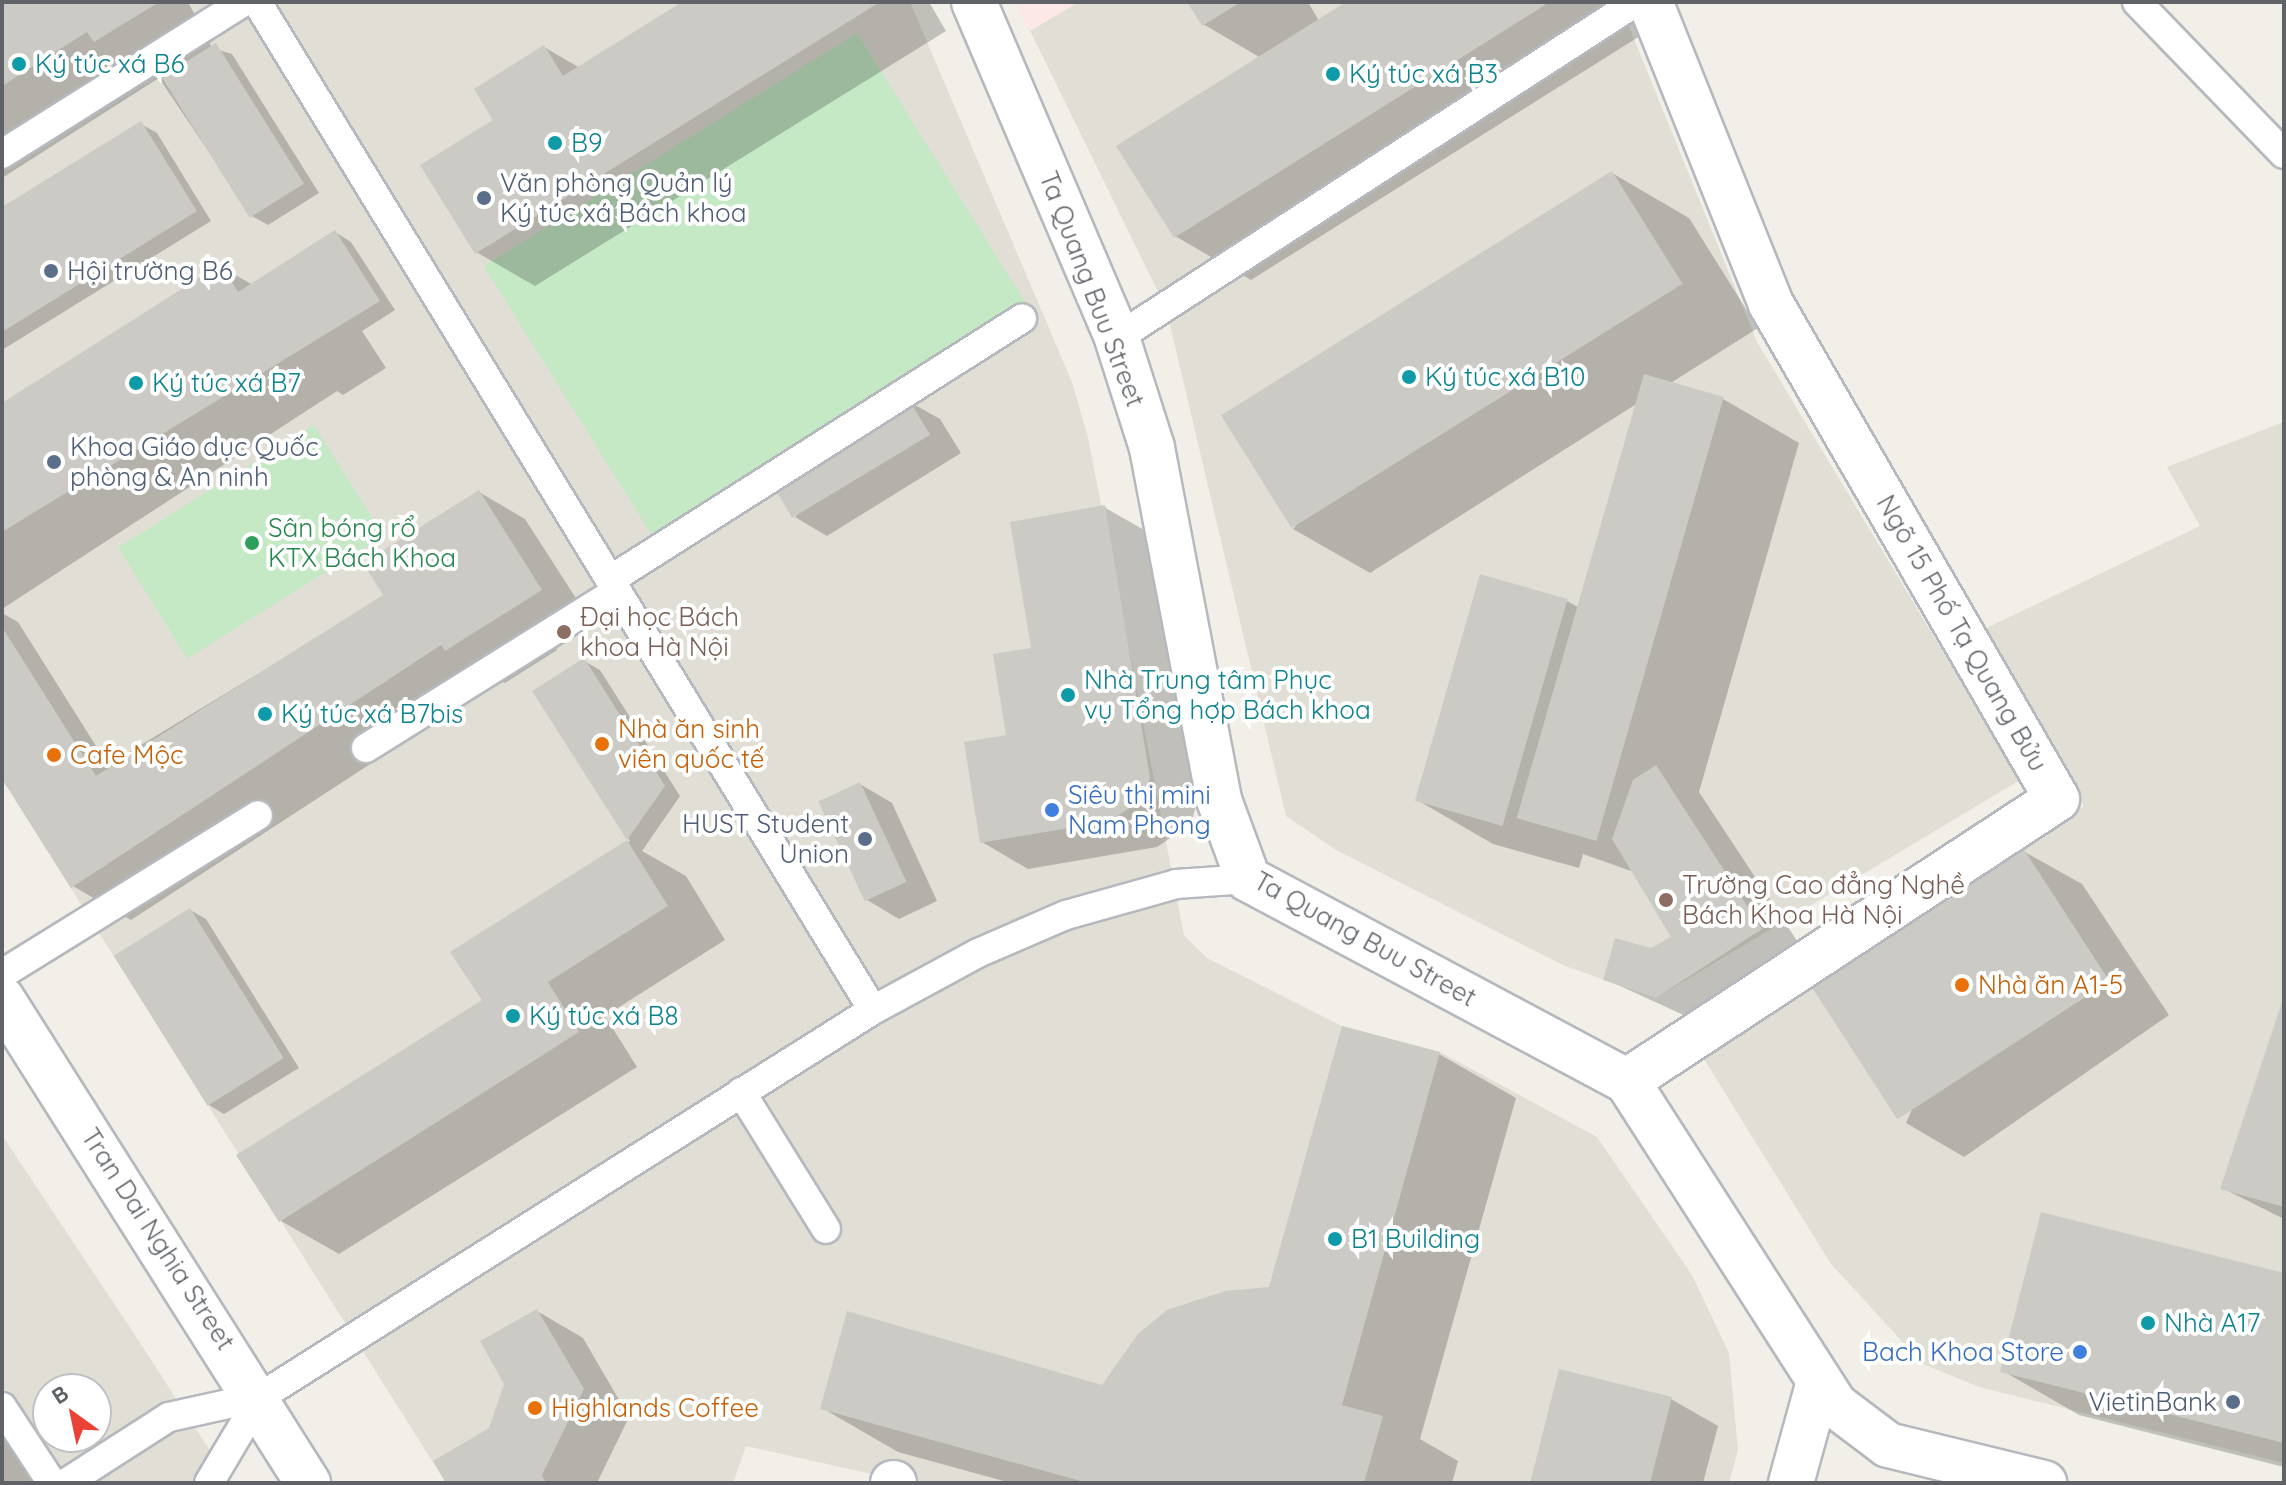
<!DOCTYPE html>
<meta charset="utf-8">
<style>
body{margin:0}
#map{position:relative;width:2286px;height:1485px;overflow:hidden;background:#f1efe8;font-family:Quicksand,sans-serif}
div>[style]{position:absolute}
.education>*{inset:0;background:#e1ded6}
.medical>*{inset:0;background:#fce8e6}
.green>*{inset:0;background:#c5e8c5;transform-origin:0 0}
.shadow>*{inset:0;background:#0003}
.building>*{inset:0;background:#cccac5;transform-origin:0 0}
.roads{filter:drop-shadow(2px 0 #b5b8bc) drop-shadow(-2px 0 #b5b8bc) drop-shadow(0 2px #b5b8bc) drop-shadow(0 -2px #b5b8bc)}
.lane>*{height:28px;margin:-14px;padding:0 14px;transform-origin:14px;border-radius:14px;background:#fff}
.street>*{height:44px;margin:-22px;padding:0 22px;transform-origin:22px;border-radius:22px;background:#fff}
.secondary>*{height:44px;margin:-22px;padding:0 22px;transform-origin:22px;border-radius:22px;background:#fff}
.dots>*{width:22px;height:22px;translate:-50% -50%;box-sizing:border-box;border:4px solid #fff;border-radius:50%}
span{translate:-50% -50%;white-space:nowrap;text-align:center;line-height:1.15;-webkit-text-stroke:8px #fff;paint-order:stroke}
.culture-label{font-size:26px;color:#0d838f}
.left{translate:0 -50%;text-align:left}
.service-label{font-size:26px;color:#4e5e75}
.right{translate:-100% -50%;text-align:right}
.street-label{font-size:26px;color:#5f6368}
.leisure-label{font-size:26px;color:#27864d}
.education-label{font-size:26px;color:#785e54}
.food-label{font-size:26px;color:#c56008}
.shop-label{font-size:26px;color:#366cbe}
.frame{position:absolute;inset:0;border:4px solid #5f6368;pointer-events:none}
.north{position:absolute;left:32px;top:1373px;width:80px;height:80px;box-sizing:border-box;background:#fff;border:2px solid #bfc1c3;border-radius:50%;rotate:327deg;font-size:22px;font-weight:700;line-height:32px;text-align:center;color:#5f6368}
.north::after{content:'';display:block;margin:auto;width:28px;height:36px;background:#ea4335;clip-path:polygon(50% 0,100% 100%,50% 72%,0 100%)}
</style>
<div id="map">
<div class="education">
<i style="clip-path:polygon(2px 2px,910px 2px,1072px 382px,1088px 437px,1184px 935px,1207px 958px,1342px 1026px,1440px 1052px,1597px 1137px,1692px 1275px,1729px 1353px,1738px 1450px,1729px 1483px,912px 1483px,746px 1446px,733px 1483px,446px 1483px,2px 779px)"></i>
<i style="clip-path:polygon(1016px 2px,1619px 2px,1757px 342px,2020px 780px,1656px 998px,1565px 966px,1336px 850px,1286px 816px,1166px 308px)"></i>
<i style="clip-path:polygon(2284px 422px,2284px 1463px,1979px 1387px,1923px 1364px,1831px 1264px,1704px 1059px,2084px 806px,1980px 631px,2200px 526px,2167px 467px)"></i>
<i style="clip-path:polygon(evenodd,2px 1135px,131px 1329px,231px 1483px,2px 1483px,2px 1135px,48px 1389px,96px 1389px,96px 1437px,48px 1437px,48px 1389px)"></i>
</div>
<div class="medical">
<i style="clip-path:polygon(1016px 2px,1079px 2px,1030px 31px)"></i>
</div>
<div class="green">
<i style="left:857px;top:33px;width:325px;height:440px;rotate:58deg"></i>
<i style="left:314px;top:425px;width:131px;height:231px;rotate:58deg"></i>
</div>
<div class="shadow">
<i style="clip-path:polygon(2px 2px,188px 2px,212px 48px,232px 54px,319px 193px,268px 225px,252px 216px,159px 78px,2px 178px)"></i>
<i style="clip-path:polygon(686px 2px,929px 2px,946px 31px,535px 286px,476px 252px,496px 121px,544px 47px,580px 68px)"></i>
<i style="clip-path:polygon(1190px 2px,1308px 2px,1319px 21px,1349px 2px,1674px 2px,1680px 11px,1251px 280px,1175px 236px,1261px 58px,1203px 24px)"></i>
<i style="clip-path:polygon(141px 124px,157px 133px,211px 221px,2px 350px,2px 210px)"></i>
<i style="clip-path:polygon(1612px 173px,1689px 218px,1758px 328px,1669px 384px,1723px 399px,1799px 443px,1699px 792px,1807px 956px,1703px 1024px,1605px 979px,1674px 937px,1634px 872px,1583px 854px,1579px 868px,1493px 844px,1417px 800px,1567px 601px,1580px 608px,1638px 403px,1370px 573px,1293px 529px)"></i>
<i style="clip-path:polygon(335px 232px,351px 242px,395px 310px,362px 331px,386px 368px,343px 395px,337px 391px,2px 609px,2px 406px,221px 267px,253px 285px)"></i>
<i style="clip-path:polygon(908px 401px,940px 419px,961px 453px,827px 536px,795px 517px)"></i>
<i style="clip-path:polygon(479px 492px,525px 519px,588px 617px,551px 640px,557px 650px,505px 683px,499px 680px,131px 920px,73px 886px,2px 775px,2px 613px,18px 622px,108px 765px,386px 596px)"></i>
<i style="clip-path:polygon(1104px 507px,1151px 534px,1196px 806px,1191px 824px,1157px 847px,1028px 869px,982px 842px,1033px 649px)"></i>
<i style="clip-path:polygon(584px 661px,600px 670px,680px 796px,642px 851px,686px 876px,725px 940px,605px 1016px,637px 1067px,339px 1254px,281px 1221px,484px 1001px,453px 952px,630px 841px,535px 691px)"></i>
<i style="clip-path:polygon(860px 784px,892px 803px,937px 901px,899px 919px,867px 900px)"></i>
<i style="clip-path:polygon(2023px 851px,2082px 884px,2169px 1015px,1964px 1157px,1906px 1123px)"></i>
<i style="clip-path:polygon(190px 910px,206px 919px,299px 1068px,224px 1114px,209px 1105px)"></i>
<i style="clip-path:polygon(2284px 1004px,2284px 1219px,2222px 1188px)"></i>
<i style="clip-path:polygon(1439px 1054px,1516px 1098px,1420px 1439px,1458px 1461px,1452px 1483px,1011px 1483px,898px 1452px,822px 1408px,1103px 1387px,1271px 1289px)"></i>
<i style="clip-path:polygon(2284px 1275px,2284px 1467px,2079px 1415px,2003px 1371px)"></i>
<i style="clip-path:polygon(537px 1311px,583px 1338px,629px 1417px,597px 1483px,448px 1483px,491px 1429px)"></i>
<i style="clip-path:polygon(1671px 1399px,1718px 1426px,1703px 1483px,1532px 1483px)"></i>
<i style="clip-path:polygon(2px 1435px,33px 1483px,2px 1483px)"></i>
</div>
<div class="building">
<i style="clip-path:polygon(2px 2px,159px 2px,94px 42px,87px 32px,2px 86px)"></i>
<i style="clip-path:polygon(682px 2px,880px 2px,475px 254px,420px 165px,493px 120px,474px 89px,544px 45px,563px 76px)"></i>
<i style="clip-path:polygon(1187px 2px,1241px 2px,1202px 26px)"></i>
<i style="clip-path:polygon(1346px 2px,1550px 2px,1174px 238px,1116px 146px)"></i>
<i style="left:216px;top:43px;width:166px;height:64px;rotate:58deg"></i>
<i style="clip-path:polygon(141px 121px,197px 211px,2px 332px,2px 207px)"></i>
<i style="left:1612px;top:171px;width:133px;height:461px;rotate:58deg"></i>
<i style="clip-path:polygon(335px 230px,380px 301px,2px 532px,2px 403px,221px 264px,238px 292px)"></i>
<i style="left:1644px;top:374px;width:83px;height:462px;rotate:16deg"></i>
<i style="left:908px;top:398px;width:43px;height:161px;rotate:59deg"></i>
<i style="clip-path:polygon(479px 490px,542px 590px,445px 651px,441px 645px,71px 888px,2px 779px,2px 627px,96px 776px,383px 595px,363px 563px)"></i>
<i style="clip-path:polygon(1105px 505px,1150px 778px,1144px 798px,1110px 821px,980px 843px,964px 742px,1006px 735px,993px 654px,1031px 648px,1010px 522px)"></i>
<i style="left:1480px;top:574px;width:91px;height:236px;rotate:16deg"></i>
<i style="clip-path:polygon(584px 658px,665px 786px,627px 840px,532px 691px)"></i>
<i style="clip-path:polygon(1656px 765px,1762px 929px,1656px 998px,1603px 980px,1615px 938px,1651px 948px,1671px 937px,1612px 839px,1633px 780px)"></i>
<i style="left:860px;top:782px;width:110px;height:46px;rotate:65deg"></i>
<i style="clip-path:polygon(627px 840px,668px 906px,548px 982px,579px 1032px,279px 1222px,236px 1155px,482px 1000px,450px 952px)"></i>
<i style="left:2023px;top:848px;width:159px;height:253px;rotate:57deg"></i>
<i style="left:190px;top:908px;width:177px;height:90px;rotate:58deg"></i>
<i style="clip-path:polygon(2283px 999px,2284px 999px,2284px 1207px,2220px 1189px)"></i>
<i style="clip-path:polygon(1342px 1026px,1440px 1052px,1342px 1405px,1383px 1416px,1364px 1483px,1088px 1483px,820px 1409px,847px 1311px,1102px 1385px,1138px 1334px,1167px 1310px,1225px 1291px,1269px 1287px)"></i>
<i style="clip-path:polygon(2041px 1212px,2284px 1273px,2284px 1443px,2000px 1372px)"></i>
<i style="clip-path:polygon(537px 1309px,584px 1389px,542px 1475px,546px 1483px,446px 1483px,433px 1461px,489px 1428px,504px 1384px,480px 1341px)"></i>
<i style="clip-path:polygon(1559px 1369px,1672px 1397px,1650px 1483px,1530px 1483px)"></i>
</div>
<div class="roads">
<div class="lane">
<i style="left:257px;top:2px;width:1181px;rotate:58.57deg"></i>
<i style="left:2137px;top:2px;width:211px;rotate:46deg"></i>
<i style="left:2px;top:154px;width:285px;rotate:-32.2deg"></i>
<i style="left:1117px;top:338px;width:618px;rotate:-32.92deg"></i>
<i style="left:610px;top:580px;width:488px;rotate:-32.4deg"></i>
<i style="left:366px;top:748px;width:296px;rotate:-32deg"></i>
<i style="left:2px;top:974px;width:301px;rotate:-31.8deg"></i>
<i style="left:741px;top:1092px;width:161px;rotate:58.2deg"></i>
<i style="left:2px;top:1407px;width:91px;rotate:56.7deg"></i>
<i style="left:66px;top:1483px;width:122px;rotate:-32.7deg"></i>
<i style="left:169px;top:1417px;width:93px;rotate:-12.4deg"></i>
<i style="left:260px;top:1397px;width:725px;rotate:-32.27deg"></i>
<i style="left:873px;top:1010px;width:119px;rotate:-28.5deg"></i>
<i style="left:978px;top:953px;width:96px;rotate:-23.4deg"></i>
<i style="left:1066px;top:915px;width:114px;rotate:-15.7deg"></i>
<i style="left:1176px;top:884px;width:72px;rotate:-4deg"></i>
<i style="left:209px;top:1483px;width:100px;rotate:-59.3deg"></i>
</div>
<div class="street">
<i style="left:1627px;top:1081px;width:514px;rotate:-33.26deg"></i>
<i style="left:2057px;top:799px;width:572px;rotate:-120.02deg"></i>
<i style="left:1771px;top:304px;width:325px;rotate:-111.8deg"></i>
<i style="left:893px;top:1483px;width:1px"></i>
<i style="left:1791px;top:1483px;width:106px;rotate:-74.6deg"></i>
</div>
<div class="secondary">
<i style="left:974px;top:2px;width:365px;rotate:66.9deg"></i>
<i style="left:1117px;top:338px;width:115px;rotate:72.3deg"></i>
<i style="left:1152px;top:448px;width:358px;rotate:79.2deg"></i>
<i style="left:1219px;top:800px;width:84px;rotate:69.8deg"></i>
<i style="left:1248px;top:879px;width:429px;rotate:28.1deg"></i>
<i style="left:1627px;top:1081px;width:385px;rotate:57.3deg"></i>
<i style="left:1835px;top:1405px;width:66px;rotate:37deg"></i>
<i style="left:1888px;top:1445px;width:161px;rotate:13.7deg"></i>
<i style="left:2px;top:999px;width:573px;rotate:57.7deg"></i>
</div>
</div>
<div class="dots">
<i style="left:19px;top:64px;background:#0f9aa8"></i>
<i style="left:1333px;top:74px;background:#0f9aa8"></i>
<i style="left:555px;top:143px;background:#0f9aa8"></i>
<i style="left:484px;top:198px;background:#5c6f8a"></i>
<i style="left:51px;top:271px;background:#5c6f8a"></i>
<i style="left:1409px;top:377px;background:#0f9aa8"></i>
<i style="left:136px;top:383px;background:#0f9aa8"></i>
<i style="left:54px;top:462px;background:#5c6f8a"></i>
<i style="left:252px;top:543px;background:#2e9e5b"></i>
<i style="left:564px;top:632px;background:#8d6e63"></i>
<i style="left:1068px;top:695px;background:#0f9aa8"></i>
<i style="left:265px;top:714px;background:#0f9aa8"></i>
<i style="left:602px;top:744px;background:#e8710a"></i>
<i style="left:54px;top:755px;background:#e8710a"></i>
<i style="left:1052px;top:810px;background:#3f7fe0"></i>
<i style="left:865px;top:839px;background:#5c6f8a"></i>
<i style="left:1666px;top:900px;background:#8d6e63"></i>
<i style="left:1962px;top:985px;background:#e8710a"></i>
<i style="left:513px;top:1016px;background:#0f9aa8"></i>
<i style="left:1335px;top:1239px;background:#0f9aa8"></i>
<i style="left:2148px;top:1323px;background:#0f9aa8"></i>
<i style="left:2080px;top:1352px;background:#3f7fe0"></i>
<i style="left:2233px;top:1402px;background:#5c6f8a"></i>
<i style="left:535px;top:1408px;background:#e8710a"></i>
</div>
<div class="culture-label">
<span class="left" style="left:35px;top:64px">Ký túc xá B6</span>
<span class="left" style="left:1349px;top:74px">Ký túc xá B3</span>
<span class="left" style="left:571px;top:143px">B9</span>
<span class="left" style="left:1425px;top:377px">Ký túc xá B10</span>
<span class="left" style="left:152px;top:383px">Ký túc xá B7</span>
<span class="left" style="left:1084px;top:695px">Nhà Trung tâm Phục<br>vụ Tổng hợp Bách khoa</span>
<span class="left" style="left:281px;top:714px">Ký túc xá B7bis</span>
<span class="left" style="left:529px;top:1016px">Ký túc xá B8</span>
<span class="left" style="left:1351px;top:1239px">B1 Building</span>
<span class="left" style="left:2164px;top:1323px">Nhà A17</span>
</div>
<div class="service-label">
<span class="left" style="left:500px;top:198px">Văn phòng Quản lý<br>Ký túc xá Bách khoa</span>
<span class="left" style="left:67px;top:271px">Hội trường B6</span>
<span class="left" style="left:70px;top:462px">Khoa Giáo dục Quốc<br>phòng &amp; An ninh</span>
<span class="right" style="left:849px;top:839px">HUST Student<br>Union</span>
<span class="right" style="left:2217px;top:1402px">VietinBank</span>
</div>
<div class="street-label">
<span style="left:1092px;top:289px;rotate:69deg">Ta Quang Buu Street</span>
<span style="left:1962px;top:633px;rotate:60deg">Ngõ 15 Phố Tạ Quang Bửu</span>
<span style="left:1365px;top:939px;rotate:29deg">Ta Quang Buu Street</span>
<span style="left:158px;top:1239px;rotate:57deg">Tran Dai Nghia Street</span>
</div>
<div class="leisure-label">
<span class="left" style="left:268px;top:543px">Sân bóng rổ<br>KTX Bách Khoa</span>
</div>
<div class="education-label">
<span class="left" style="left:580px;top:632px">Đại học Bách<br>khoa Hà Nội</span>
<span class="left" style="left:1682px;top:900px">Trường Cao đẳng Nghề<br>Bách Khoa Hà Nội</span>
</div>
<div class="food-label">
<span class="left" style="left:618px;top:744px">Nhà ăn sinh<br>viên quốc tế</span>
<span class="left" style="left:70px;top:755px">Cafe Mộc</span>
<span class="left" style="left:1978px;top:985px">Nhà ăn A1-5</span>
<span class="left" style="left:551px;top:1408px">Highlands Coffee</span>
</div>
<div class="shop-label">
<span class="left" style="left:1068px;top:810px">Siêu thị mini<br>Nam Phong</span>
<span class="right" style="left:2064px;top:1352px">Bach Khoa Store</span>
</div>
<div class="frame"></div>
<div class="north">B</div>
</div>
